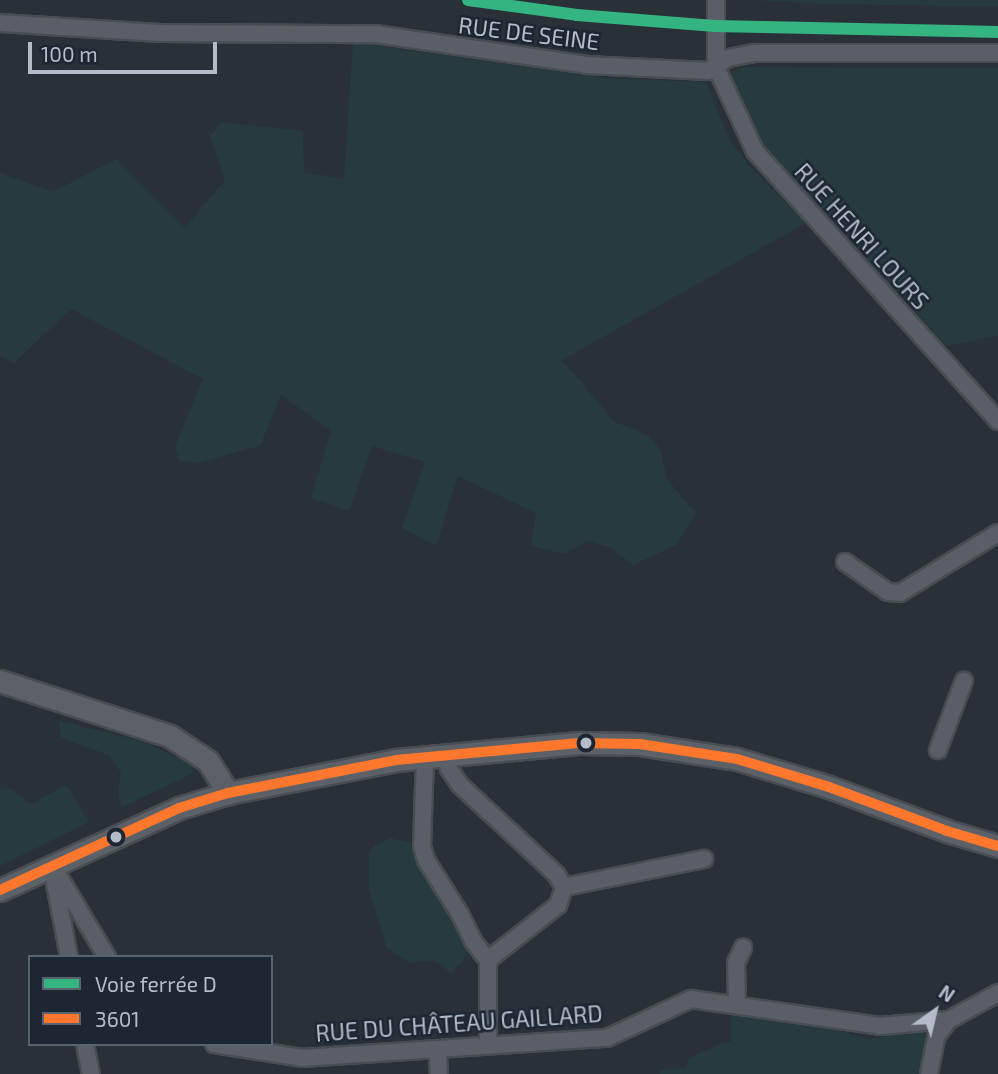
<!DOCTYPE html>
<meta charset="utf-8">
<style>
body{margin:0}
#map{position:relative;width:998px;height:1074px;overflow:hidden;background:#2a3038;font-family:"Exo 2",sans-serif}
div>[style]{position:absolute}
.green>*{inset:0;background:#273a3e}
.roads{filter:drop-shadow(2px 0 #484c53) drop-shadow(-2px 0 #484c53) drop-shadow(0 2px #484c53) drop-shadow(0 -2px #484c53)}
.minor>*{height:16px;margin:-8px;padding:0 8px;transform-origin:8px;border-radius:8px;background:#5a5e66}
.major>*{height:21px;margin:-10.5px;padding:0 10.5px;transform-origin:10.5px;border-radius:10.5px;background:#5c6168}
.bus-1>*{height:10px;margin:-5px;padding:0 5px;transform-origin:5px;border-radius:5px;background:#ff772d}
.rail-1>*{height:12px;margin:-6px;padding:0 6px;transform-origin:6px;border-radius:6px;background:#33b480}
.dots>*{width:19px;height:19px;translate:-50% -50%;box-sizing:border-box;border:4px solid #1d2633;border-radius:50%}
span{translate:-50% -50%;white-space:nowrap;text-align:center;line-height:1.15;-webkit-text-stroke:5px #1d2633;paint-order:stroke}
.street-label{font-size:23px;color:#b4bcc9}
.legend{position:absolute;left:28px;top:955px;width:245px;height:91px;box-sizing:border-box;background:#1d2633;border:2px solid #59626f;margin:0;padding:9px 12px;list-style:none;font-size:21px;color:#b4bcc9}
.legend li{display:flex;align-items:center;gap:14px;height:35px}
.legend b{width:35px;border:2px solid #59626f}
.north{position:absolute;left:900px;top:976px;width:70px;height:70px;-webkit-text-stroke:5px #1d2633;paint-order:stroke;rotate:34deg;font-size:19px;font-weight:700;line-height:28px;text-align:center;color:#b4bcc9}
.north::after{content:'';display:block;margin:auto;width:24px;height:32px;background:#b4bcc9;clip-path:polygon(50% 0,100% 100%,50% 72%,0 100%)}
.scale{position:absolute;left:28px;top:42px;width:189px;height:32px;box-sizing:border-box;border:4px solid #b4bcc9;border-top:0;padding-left:9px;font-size:21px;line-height:24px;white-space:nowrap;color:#b4bcc9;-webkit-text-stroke:5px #1d2633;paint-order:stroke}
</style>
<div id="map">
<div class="green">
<i style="clip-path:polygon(752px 0,998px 0,998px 7px,822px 4px)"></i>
<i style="clip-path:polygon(353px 42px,604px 78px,706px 82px,729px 139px,752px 169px,806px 223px,562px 360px,615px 422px,646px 434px,660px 449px,667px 479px,696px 514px,676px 545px,633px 565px,611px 548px,588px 541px,564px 554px,531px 546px,536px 513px,458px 476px,436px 546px,402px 528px,425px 462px,372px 446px,349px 511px,311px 498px,331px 431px,281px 395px,260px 446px,198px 463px,180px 461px,175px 446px,203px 379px,71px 309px,14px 363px,0 356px,0 173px,53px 192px,116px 159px,185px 228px,225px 180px,210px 136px,222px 122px,303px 131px,304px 172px,344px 179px)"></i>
<i style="clip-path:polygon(745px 67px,998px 68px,998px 336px,947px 346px,757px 140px,732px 85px,732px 72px)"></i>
<i style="clip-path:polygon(59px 721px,143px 741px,192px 765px,193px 773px,121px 808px,118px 791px,121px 773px,109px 755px,61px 738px)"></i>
<i style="clip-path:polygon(66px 785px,89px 822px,0 866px,0 789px,9px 788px,31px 804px)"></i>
<i style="clip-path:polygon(390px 838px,417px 844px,461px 929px,468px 954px,451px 973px,434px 960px,410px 963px,387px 948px,369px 890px,369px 852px,374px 846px)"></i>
<i style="clip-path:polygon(731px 1005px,802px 1017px,865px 1039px,922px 1031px,928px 1042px,923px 1074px,660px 1074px,659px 1070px,686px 1068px,688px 1059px,700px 1053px,723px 1043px,731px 1042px)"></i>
</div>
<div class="roads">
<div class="minor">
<i style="left:716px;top:0;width:67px;rotate:90deg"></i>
<i style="left:716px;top:67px;width:93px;rotate:65.1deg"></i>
<i style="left:755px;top:151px;width:363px;rotate:48deg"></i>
<i style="left:0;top:23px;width:160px;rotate:3.6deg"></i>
<i style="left:160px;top:33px;width:215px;rotate:0.3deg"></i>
<i style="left:375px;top:34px;width:214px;rotate:8.3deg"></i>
<i style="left:587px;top:65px;width:121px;rotate:2.8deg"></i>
<i style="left:708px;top:71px;width:24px;rotate:-33deg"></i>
<i style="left:728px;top:58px;width:26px;rotate:-11deg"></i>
<i style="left:754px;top:53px;width:244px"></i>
<i style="left:845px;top:562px;width:52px;rotate:34.9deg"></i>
<i style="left:888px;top:592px;width:12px;rotate:5deg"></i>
<i style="left:900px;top:593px;width:115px;rotate:-31.5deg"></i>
<i style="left:938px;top:750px;width:74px;rotate:-69.4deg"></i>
<i style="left:446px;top:754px;width:15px;rotate:79deg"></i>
<i style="left:449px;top:769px;width:19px;rotate:55deg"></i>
<i style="left:460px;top:785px;width:131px;rotate:42.8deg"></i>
<i style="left:556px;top:874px;width:15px;rotate:58deg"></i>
<i style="left:564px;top:887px;width:19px;rotate:108deg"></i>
<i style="left:558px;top:905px;width:89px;rotate:141.8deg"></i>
<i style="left:488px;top:960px;width:85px;rotate:90deg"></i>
<i style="left:425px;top:756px;width:90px;rotate:91.9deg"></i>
<i style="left:422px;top:846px;width:15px;rotate:74deg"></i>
<i style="left:426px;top:860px;width:64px;rotate:57.8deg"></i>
<i style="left:460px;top:914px;width:30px;rotate:64deg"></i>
<i style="left:473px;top:941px;width:24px;rotate:52deg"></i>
<i style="left:52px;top:865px;width:107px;rotate:59.1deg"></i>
<i style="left:54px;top:878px;width:80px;rotate:79.2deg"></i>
<i style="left:564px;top:887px;width:143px;rotate:-11.3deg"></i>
<i style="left:737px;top:1004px;width:41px;rotate:-91.4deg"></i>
<i style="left:736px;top:963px;width:17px;rotate:-65deg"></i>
<i style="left:85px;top:1044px;width:31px;rotate:79deg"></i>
<i style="left:214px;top:1044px;width:89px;rotate:9deg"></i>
<i style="left:302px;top:1058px;width:306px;rotate:-3.8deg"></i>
<i style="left:607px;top:1038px;width:93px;rotate:-24.9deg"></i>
<i style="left:691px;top:999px;width:191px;rotate:8.1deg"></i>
<i style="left:880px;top:1026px;width:69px;rotate:-5deg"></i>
<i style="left:438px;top:1051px;width:23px;rotate:88deg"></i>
<i style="left:929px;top:1074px;width:38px;rotate:-79deg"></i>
<i style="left:936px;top:1037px;width:21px;rotate:-53deg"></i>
<i style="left:949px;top:1020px;width:56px;rotate:-28.9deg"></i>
</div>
<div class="major">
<i style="left:0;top:681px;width:179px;rotate:17.9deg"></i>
<i style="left:170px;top:736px;width:45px;rotate:33.3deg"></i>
<i style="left:208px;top:761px;width:38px;rotate:58deg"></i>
<i style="left:0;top:890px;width:197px;rotate:-24.6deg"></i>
<i style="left:179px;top:808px;width:51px;rotate:-17deg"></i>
<i style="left:228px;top:793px;width:171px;rotate:-11.1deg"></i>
<i style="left:396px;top:760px;width:186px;rotate:-5.3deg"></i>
<i style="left:581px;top:743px;width:59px;rotate:1deg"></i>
<i style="left:640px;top:744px;width:98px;rotate:8.8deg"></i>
<i style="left:737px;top:759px;width:96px;rotate:16.9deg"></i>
<i style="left:829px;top:787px;width:126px;rotate:20.4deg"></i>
<i style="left:947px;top:831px;width:53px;rotate:16.4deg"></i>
</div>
</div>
<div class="bus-1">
<i style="left:0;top:890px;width:197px;rotate:-24.6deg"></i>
<i style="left:179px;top:808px;width:51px;rotate:-17deg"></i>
<i style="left:228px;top:793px;width:171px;rotate:-11.1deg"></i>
<i style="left:396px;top:760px;width:186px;rotate:-5.3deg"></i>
<i style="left:581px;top:743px;width:59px;rotate:1deg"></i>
<i style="left:640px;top:744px;width:98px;rotate:8.8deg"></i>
<i style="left:737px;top:759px;width:96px;rotate:16.9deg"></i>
<i style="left:829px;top:787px;width:126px;rotate:20.4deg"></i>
<i style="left:947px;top:831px;width:53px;rotate:16.4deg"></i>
</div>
<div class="rail-1">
<i style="left:468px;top:0;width:110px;rotate:7.8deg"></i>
<i style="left:577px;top:15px;width:138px;rotate:4.6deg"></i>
<i style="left:715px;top:26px;width:283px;rotate:1.2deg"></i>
</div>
<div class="dots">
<i style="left:586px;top:743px;background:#b4bcc9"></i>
<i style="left:116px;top:837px;background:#b4bcc9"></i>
</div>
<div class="street-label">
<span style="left:529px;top:33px;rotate:7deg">RUE DE SEINE</span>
<span style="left:862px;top:236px;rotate:48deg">RUE HENRI LOURS</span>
<span style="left:459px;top:1023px;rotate:-4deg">RUE DU CHÂTEAU GAILLARD</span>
</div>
<ul class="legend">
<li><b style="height:9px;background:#33b480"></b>Voie ferrée D</li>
<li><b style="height:9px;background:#ff772d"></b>3601</li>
</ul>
<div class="north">N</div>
<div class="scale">100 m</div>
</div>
